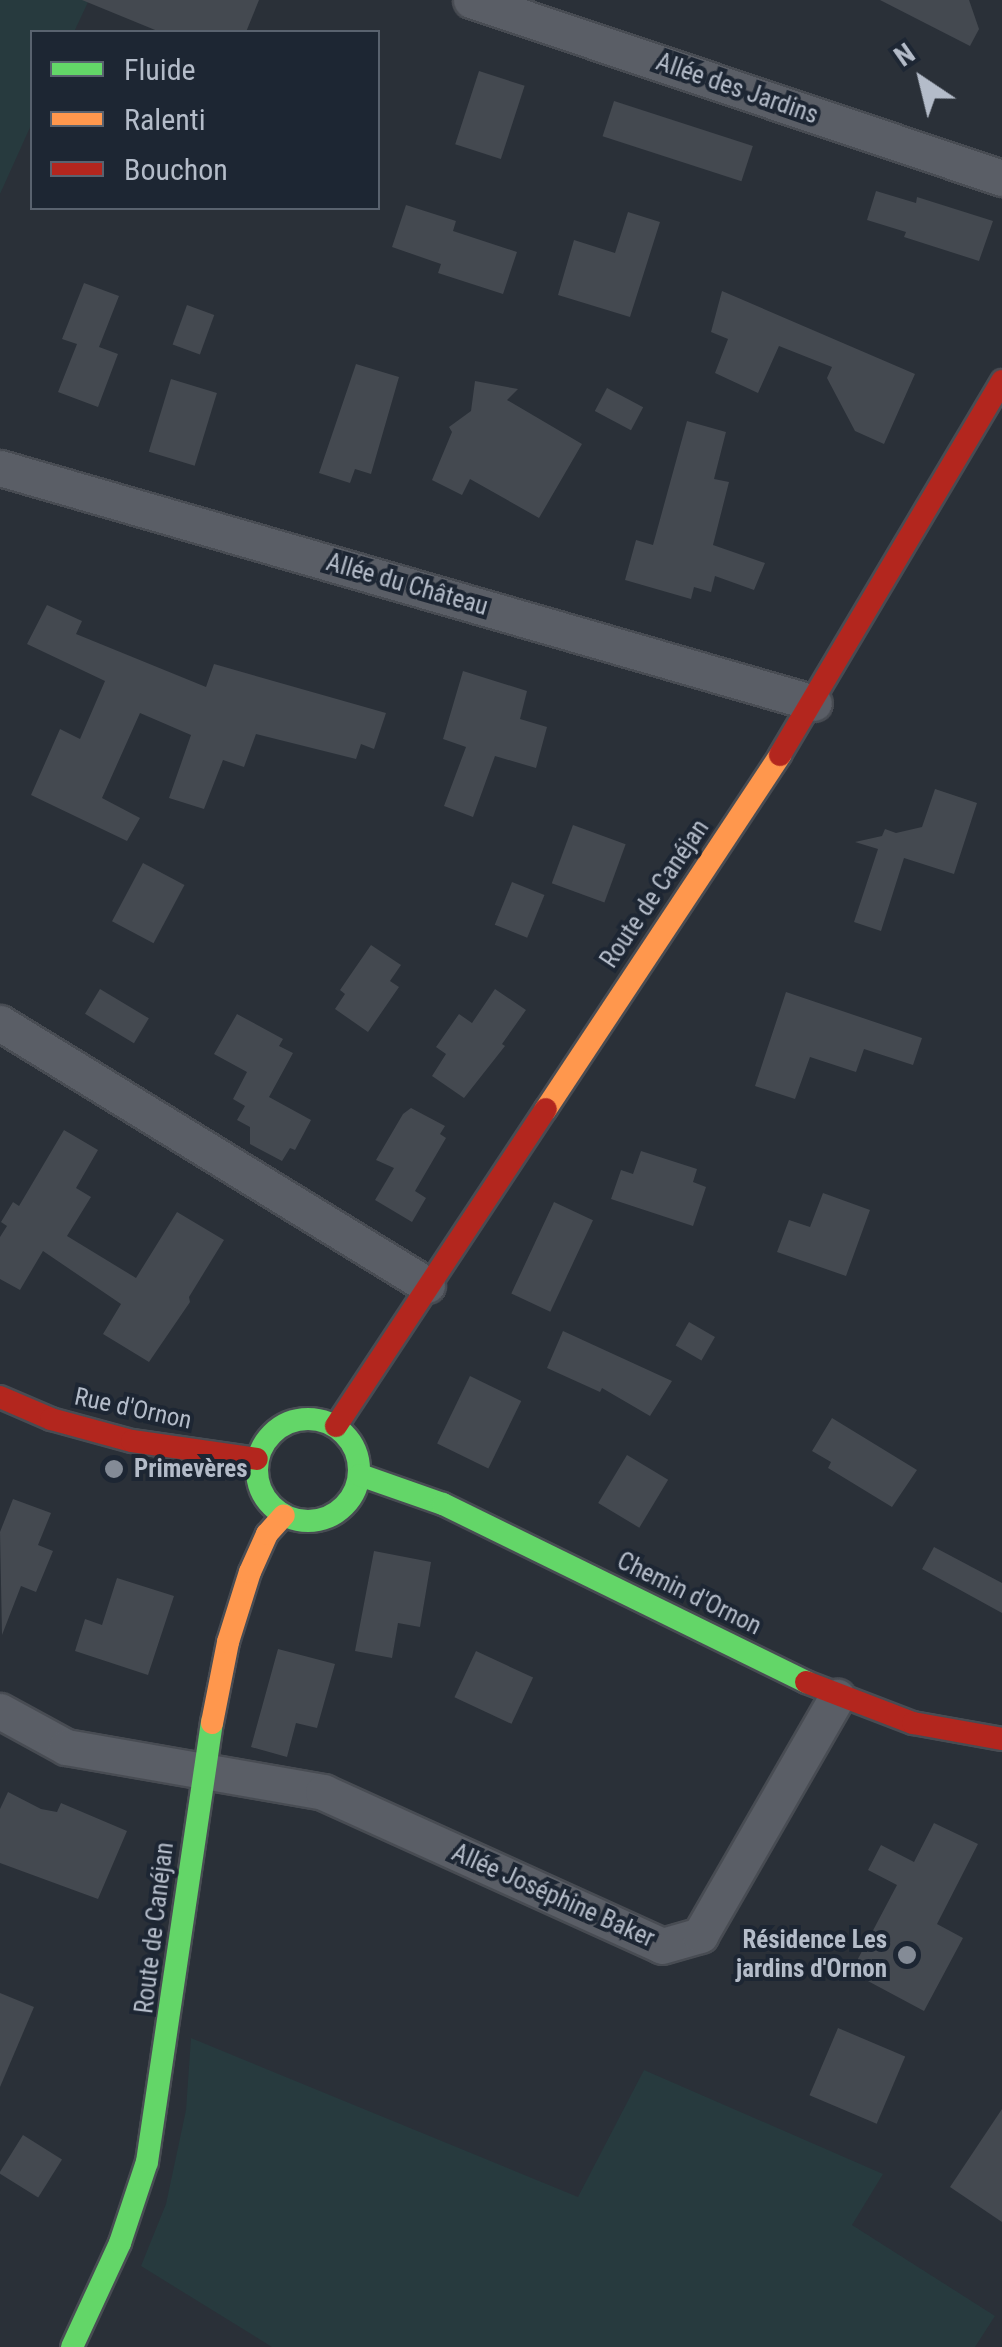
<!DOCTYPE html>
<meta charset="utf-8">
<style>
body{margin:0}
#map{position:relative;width:1002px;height:2347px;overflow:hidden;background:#2a3038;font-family:"Roboto Condensed",sans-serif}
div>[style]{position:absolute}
.green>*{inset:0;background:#273a3e}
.building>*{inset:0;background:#444950;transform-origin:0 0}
.roads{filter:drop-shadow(2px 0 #484c53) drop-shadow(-2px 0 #484c53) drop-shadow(0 2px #484c53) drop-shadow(0 -2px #484c53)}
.street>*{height:35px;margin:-17.5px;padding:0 17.5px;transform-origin:17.5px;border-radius:17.5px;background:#5a5e66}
.fast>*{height:22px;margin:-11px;padding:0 11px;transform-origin:11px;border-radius:11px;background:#63d668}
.fast>.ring{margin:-11px;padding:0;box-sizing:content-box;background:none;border:22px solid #63d668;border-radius:50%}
.slow>*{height:22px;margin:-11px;padding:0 11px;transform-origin:11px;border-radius:11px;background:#ff974d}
.jam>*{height:22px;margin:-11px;padding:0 11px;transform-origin:11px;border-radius:11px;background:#b3261e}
.dots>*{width:28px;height:28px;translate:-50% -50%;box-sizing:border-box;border:5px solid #1d2633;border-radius:50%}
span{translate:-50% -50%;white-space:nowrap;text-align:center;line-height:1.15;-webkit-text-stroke:8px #1d2633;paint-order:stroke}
.street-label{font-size:25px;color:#b4bcc9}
.poi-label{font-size:25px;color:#b4bcc9;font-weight:700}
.left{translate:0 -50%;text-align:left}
.right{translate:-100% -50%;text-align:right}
.legend{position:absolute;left:30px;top:30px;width:350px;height:180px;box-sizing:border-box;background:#1d2633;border:2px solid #59626f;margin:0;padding:12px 18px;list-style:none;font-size:30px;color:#b4bcc9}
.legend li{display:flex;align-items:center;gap:20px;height:50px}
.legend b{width:50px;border:2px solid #59626f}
.north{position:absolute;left:872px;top:30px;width:100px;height:100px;-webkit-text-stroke:8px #1d2633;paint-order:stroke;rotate:325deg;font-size:28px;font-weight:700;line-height:40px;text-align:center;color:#b4bcc9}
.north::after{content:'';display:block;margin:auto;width:35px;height:45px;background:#b4bcc9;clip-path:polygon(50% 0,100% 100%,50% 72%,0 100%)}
</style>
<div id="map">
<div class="green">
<i style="clip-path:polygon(0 0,89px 0,74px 32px,32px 32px,32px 123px,0 194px)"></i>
<i style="clip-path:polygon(191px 2038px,578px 2197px,644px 2070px,883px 2174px,852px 2225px,995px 2316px,975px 2347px,272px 2347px,141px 2266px,166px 2204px,186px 2110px)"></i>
</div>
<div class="building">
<i style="clip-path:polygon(82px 0,259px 0,246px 32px,160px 32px)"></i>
<i style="clip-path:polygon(880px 0,969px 0,979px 29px,970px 46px)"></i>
<i style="left:479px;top:71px;width:48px;height:77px;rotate:18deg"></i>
<i style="left:614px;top:101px;width:146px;height:37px;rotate:18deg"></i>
<i style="clip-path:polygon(876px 191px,916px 203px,917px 197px,993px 221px,979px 261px,904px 237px,906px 232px,867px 220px)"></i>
<i style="clip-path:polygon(406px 205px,456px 221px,453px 231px,517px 252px,503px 294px,438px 273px,441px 264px,392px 247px)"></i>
<i style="clip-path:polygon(628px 212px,660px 222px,630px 317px,558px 295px,574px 240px,615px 253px)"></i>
<i style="clip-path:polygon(84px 283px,119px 296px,99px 347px,118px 354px,98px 407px,58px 392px,77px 344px,62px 339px)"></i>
<i style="clip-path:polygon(722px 291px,915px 374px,884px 444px,855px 431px,827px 378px,832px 367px,779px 346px,758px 393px,715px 373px,728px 339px,711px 332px)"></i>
<i style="left:187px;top:305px;width:29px;height:42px;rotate:20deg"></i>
<i style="clip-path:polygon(356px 364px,399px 377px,371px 474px,355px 469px,350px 483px,319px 473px)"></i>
<i style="left:171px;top:379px;width:48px;height:76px;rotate:17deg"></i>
<i style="clip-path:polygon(475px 381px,518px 389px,507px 400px,582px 444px,539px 518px,470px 479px,462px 495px,432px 480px,452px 432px,449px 427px,471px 411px)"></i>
<i style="left:607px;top:388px;width:41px;height:26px;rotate:28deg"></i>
<i style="clip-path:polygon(687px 421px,726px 432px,714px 479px,729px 482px,713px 545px,765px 563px,754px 590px,715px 576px,711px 592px,694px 587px,691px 599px,625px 580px,636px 540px,653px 545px)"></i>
<i style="clip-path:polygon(47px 605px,82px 621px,76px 634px,206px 687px,214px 664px,386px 713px,374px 749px,361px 744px,356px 759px,256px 734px,244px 767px,223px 760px,204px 809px,169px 798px,191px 735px,140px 713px,102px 798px,140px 818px,127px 841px,31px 795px,60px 729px,80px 739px,105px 681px,27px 644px)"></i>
<i style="clip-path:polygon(463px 671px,527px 691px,520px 719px,547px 727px,536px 768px,495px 756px,473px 817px,444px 806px,466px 747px,443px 739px)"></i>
<i style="clip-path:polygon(935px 789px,977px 803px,954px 874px,904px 858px,881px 931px,854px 922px,878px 849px,855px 842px,882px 836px,885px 829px,896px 833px,922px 827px)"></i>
<i style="left:573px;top:825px;width:56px;height:62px;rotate:20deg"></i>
<i style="left:143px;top:863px;width:47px;height:66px;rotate:28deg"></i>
<i style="left:512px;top:882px;width:35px;height:46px;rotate:22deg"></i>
<i style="clip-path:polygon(371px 945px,401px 965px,390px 981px,399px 987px,368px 1032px,335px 1009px,345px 994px,340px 990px)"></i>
<i style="left:100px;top:989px;width:57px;height:29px;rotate:31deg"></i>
<i style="clip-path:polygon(495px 989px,526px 1010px,502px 1044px,505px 1046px,464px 1098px,432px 1076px,446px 1054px,436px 1047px,459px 1014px,472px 1023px)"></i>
<i style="clip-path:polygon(786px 992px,922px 1038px,913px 1065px,864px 1049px,856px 1072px,810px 1057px,795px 1099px,755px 1086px)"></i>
<i style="clip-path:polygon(237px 1014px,283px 1039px,279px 1046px,293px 1053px,269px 1097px,311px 1120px,295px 1150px,290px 1148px,282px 1161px,250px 1144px,250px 1127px,237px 1120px,245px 1106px,233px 1099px,247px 1072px,214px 1054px)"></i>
<i style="clip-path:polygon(411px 1108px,445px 1126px,440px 1134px,446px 1138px,415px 1191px,426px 1198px,412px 1222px,375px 1200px,394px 1168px,376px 1160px,403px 1114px)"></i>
<i style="clip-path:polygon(64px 1130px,98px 1150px,76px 1188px,91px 1197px,67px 1236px,136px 1278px,177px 1212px,224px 1240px,189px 1297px,190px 1302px,149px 1362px,103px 1334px,121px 1304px,43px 1251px,20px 1290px,0 1279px,0 1237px,7px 1226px,1px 1222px,13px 1202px,19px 1206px)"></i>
<i style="clip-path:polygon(641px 1151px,697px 1169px,693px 1182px,706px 1187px,693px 1226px,611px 1199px,621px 1170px,633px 1174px)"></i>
<i style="clip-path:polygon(823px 1193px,870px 1210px,846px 1276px,777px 1252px,789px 1220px,810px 1227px)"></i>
<i style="left:554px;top:1202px;width:43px;height:101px;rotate:25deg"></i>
<i style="left:689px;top:1322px;width:30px;height:27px;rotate:30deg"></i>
<i style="clip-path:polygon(563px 1331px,672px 1381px,650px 1416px,602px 1388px,600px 1392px,547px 1368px)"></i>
<i style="left:470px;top:1376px;width:57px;height:75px;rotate:26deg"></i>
<i style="clip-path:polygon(832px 1418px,917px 1470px,892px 1507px,828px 1468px,831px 1462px,812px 1451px)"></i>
<i style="left:627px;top:1455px;width:48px;height:56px;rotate:31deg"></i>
<i style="clip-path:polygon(13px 1499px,51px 1513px,38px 1545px,53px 1551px,36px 1592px,21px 1586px,2px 1635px,0 1532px)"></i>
<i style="clip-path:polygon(934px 1547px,1002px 1583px,1002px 1613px,922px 1569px)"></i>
<i style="clip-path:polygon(374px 1551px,431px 1562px,420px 1627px,398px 1623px,392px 1658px,355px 1651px)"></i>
<i style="clip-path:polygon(117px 1578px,174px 1596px,148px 1675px,75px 1651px,85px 1619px,102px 1625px)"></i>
<i style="clip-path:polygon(278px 1649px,335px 1664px,317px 1728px,296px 1723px,287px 1757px,251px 1747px)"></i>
<i style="left:476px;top:1651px;width:63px;height:51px;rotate:25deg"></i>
<i style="clip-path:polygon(8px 1792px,41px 1809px,57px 1812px,61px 1803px,127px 1831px,98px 1899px,0 1863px,0 1809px)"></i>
<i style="clip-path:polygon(934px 1823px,978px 1844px,937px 1924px,963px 1938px,924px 2011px,851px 1972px,897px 1885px,868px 1870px,881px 1845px,914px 1862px)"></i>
<i style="clip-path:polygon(0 1993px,34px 2007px,0 2087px)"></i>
<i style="left:838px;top:2028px;width:73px;height:73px;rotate:23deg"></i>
<i style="clip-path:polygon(1002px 2109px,1002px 2222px,950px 2187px)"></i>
<i style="left:23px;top:2135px;width:46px;height:45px;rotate:32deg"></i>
</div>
<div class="roads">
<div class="street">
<i style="left:471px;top:0;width:560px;rotate:18.53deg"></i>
<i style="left:0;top:468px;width:847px;rotate:16.1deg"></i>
<i style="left:0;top:1023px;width:501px;rotate:31.53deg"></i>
<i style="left:0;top:1711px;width:75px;rotate:28.6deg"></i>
<i style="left:66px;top:1747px;width:261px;rotate:9.9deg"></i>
<i style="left:323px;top:1792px;width:372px;rotate:24.4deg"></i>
<i style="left:662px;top:1946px;width:40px;rotate:-16deg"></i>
<i style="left:700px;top:1935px;width:275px;rotate:-60.1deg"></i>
</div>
<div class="fast">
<i class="ring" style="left:257px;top:1419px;width:80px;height:80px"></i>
<i style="left:360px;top:1475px;width:88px;rotate:19.3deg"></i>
<i style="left:443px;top:1504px;width:404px;rotate:26.1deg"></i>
<i style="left:72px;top:2347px;width:115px;rotate:-65.2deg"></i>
<i style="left:120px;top:2243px;width:85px;rotate:-71.6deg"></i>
<i style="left:147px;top:2162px;width:444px;rotate:-81.6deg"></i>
</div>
<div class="slow">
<i style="left:546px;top:1109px;width:424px;rotate:-56.5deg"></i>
<i style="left:212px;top:1723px;width:83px;rotate:-78.8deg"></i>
<i style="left:228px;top:1642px;width:73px;rotate:-72.6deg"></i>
<i style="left:250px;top:1572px;width:42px;rotate:-65.9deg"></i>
<i style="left:267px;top:1534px;width:25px;rotate:-48deg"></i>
</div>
<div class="jam">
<i style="left:780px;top:755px;width:435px;rotate:-59.3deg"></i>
<i style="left:0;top:1397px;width:56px;rotate:23.3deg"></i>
<i style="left:51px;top:1419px;width:84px;rotate:15.2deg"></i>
<i style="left:132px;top:1441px;width:126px;rotate:8.2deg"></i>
<i style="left:336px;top:1426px;width:380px;rotate:-56.5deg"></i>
<i style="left:806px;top:1682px;width:115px;rotate:21deg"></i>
<i style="left:913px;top:1723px;width:90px;rotate:10.2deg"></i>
</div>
</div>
<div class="dots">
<i style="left:114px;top:1469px;background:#848b96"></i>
<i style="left:907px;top:1955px;background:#848b96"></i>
</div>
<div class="street-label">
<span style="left:737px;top:89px;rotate:19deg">Allée des Jardins</span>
<span style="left:407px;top:585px;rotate:16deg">Allée du Château</span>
<span style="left:655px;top:894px;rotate:-56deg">Route de Canéjan</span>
<span style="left:133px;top:1409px;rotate:12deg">Rue d'Ornon</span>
<span style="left:689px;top:1594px;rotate:26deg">Chemin d'Ornon</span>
<span style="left:553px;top:1896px;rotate:24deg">Allée Joséphine Baker</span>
<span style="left:155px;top:1928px;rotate:-83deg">Route de Canéjan</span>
</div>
<div class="poi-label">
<span class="left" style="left:134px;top:1469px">Primevères</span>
<span class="right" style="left:887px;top:1955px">Résidence Les<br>jardins d'Ornon</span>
</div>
<ul class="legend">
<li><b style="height:12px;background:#63d668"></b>Fluide</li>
<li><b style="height:12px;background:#ff974d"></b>Ralenti</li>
<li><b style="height:12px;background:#b3261e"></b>Bouchon</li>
</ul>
<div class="north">N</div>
</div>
